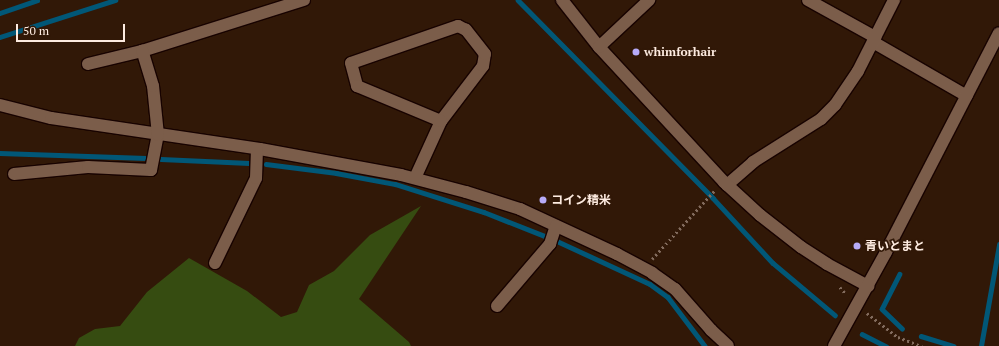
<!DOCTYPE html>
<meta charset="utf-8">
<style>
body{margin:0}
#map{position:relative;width:999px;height:346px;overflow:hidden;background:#311807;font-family:"PT Serif","Noto Sans JP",serif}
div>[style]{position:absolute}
.forest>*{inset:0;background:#364c11}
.stream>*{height:4.5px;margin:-2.25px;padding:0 2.25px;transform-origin:2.25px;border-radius:2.25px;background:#015777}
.path>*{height:2.5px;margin-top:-1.25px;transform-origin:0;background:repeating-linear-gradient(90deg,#826b5d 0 2px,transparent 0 5px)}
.roads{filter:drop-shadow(1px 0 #180300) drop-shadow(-1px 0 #180300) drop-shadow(0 1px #180300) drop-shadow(0 -1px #180300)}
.minor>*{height:12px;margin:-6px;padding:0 6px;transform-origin:6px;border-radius:6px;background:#7b5d4a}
.tertiary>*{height:12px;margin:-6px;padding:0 6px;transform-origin:6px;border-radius:6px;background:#7b5d4a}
.dots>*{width:11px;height:11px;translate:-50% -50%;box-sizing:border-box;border:2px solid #311807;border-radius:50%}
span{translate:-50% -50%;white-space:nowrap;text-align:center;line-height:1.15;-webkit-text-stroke:3.5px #311807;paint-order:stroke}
.poi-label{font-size:12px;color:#fdebe0;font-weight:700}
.left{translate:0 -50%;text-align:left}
.scale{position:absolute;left:16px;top:24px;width:109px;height:18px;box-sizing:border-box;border:2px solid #fdebe0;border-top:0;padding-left:5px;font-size:12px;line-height:14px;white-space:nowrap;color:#fdebe0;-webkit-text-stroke:3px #311807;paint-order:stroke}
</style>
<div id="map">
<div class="forest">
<i style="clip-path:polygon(421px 206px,359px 299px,409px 342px,411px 346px,75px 346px,79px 338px,95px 329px,120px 326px,147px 292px,189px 258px,247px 291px,281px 317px,297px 312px,309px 285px,334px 271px,370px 235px)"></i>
</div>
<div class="stream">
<i style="left:518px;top:0;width:278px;rotate:45.4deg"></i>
<i style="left:713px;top:198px;width:88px;rotate:47.3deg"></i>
<i style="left:773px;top:263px;width:81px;rotate:40deg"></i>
<i style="left:0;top:13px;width:39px;rotate:-19deg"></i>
<i style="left:0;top:37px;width:121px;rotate:-17.8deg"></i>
<i style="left:0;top:153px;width:146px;rotate:2deg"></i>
<i style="left:161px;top:159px;width:88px;rotate:2.6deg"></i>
<i style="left:266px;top:164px;width:71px;rotate:7.3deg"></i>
<i style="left:336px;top:173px;width:60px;rotate:10.6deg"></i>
<i style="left:395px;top:184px;width:93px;rotate:17.5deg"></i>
<i style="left:484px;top:212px;width:68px;rotate:21.6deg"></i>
<i style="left:557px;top:241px;width:102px;rotate:24.8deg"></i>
<i style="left:650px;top:284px;width:22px;rotate:36deg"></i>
<i style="left:668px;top:297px;width:61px;rotate:52.9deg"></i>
<i style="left:900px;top:274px;width:39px;rotate:117deg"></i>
<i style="left:882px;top:309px;width:28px;rotate:44deg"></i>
<i style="left:862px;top:334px;width:27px;rotate:27deg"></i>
<i style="left:921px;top:336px;width:34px;rotate:17deg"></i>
<i style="left:981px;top:346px;width:103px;rotate:-79.9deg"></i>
</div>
<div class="path">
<i style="left:652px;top:259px;width:93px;rotate:-47.6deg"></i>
<i style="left:840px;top:287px;width:9px;rotate:49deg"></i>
<i style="left:867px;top:313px;width:39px;rotate:38deg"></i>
<i style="left:898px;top:337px;width:26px;rotate:21deg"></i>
</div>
<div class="roads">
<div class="minor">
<i style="left:808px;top:0;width:77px;rotate:28.9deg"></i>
<i style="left:873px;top:42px;width:108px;rotate:29.9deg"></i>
<i style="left:88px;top:64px;width:56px;rotate:-13.5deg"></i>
<i style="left:142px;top:51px;width:170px;rotate:-17.5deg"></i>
<i style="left:0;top:105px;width:53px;rotate:14.3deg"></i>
<i style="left:51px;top:118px;width:211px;rotate:8.4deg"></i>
<i style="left:260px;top:149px;width:143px;rotate:10.4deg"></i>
<i style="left:401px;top:175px;width:67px;rotate:14.7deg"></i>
<i style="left:466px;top:192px;width:57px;rotate:17.5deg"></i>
<i style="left:520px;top:209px;width:107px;rotate:24.9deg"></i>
<i style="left:617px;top:254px;width:40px;rotate:28deg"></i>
<i style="left:652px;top:273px;width:28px;rotate:35deg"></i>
<i style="left:675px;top:289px;width:55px;rotate:48.7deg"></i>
<i style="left:711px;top:330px;width:23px;rotate:43deg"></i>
<i style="left:14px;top:174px;width:74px;rotate:-5.4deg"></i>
<i style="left:88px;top:167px;width:63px;rotate:2.7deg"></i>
<i style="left:151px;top:170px;width:36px;rotate:-79deg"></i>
<i style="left:158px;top:135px;width:49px;rotate:-95.8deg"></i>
<i style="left:153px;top:86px;width:37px;rotate:-107deg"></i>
<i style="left:415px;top:178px;width:63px;rotate:-65.5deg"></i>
<i style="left:441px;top:121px;width:69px;rotate:-52.6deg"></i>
<i style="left:483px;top:66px;width:12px;rotate:-81deg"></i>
<i style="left:485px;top:54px;width:31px;rotate:-128deg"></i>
<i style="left:466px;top:30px;width:9px;rotate:-153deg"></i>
<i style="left:458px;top:26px;width:113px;rotate:160.9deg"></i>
<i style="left:351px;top:63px;width:24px;rotate:75deg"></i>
<i style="left:357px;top:86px;width:91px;rotate:22.6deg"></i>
<i style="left:727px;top:185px;width:35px;rotate:-41deg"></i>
<i style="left:753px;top:162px;width:80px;rotate:-32.3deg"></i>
<i style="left:821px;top:119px;width:20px;rotate:-45deg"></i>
<i style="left:835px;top:105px;width:41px;rotate:-55.9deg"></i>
<i style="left:858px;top:71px;width:80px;rotate:-63.1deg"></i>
<i style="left:215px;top:263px;width:94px;rotate:-64.2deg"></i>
<i style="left:256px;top:178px;width:29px;rotate:-88deg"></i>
<i style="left:497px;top:306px;width:82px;rotate:-49.5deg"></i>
<i style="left:550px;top:244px;width:19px;rotate:-72deg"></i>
</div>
<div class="tertiary">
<i style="left:562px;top:0;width:60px;rotate:51.8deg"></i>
<i style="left:599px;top:47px;width:184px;rotate:47.2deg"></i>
<i style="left:724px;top:182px;width:49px;rotate:42.5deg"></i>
<i style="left:760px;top:215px;width:52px;rotate:38deg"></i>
<i style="left:801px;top:247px;width:31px;rotate:33deg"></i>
<i style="left:827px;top:264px;width:47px;rotate:28.2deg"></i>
<i style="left:599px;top:47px;width:69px;rotate:-43.2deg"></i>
<i style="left:834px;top:346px;width:107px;rotate:-61deg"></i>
<i style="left:886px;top:252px;width:246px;rotate:-62.7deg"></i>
</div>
</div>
<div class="dots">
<i style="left:636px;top:52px;background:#b7abf8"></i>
<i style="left:543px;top:200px;background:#b7abf8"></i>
<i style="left:857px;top:246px;background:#b7abf8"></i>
</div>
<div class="poi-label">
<span class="left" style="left:644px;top:52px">whimforhair</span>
<span class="left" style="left:551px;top:200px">コイン精米</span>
<span class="left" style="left:865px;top:246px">青いとまと</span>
</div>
<div class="scale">50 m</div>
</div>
